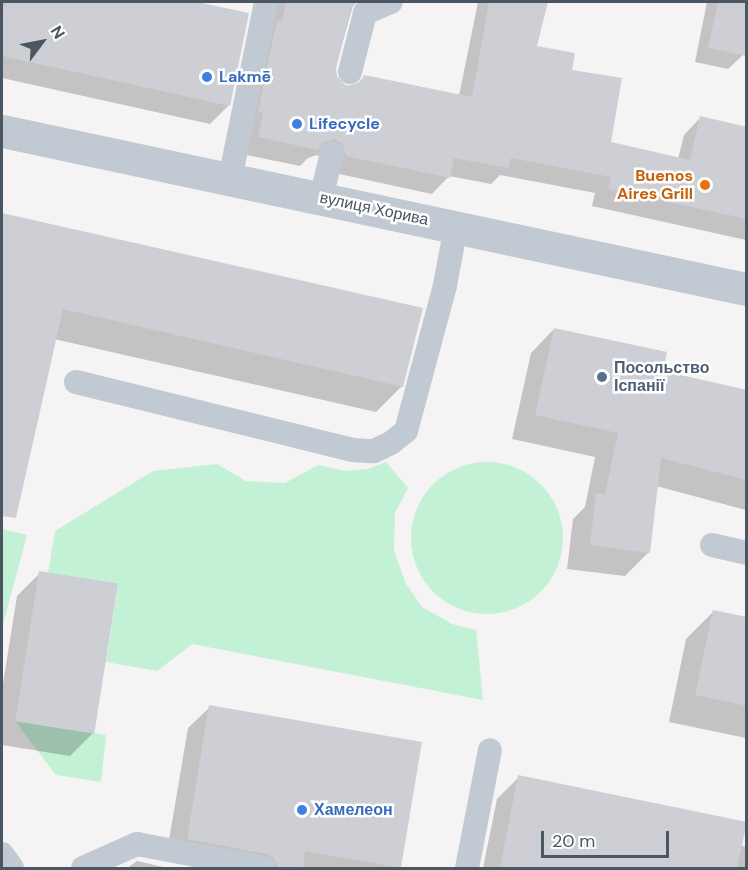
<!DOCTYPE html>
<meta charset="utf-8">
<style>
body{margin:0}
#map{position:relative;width:748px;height:870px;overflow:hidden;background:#f5f3f3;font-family:"DM Sans",sans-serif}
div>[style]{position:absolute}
.green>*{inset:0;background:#c3f1d5}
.round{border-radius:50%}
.shadow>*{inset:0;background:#0003}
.building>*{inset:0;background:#cdcfd5;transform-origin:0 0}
.service>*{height:24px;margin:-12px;padding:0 12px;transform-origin:12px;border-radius:12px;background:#c1cad2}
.minor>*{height:33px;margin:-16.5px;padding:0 16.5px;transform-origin:16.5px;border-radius:16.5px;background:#c1cad2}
.dots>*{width:16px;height:16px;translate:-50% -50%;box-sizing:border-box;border:3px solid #fff;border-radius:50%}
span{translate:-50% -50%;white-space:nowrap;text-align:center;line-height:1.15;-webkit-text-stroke:5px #fff;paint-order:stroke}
.shop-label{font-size:16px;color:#366cbe;font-weight:700}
.left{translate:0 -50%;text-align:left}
.food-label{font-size:16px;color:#c56008;font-weight:700}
.right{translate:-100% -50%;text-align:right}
.street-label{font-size:16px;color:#4a5661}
.service-label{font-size:16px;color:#4e5e75;font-weight:700}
.frame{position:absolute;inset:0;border:3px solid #4a5661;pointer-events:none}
.north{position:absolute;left:12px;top:12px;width:60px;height:60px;-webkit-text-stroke:4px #fff;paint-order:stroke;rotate:58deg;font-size:16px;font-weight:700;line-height:24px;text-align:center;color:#4a5661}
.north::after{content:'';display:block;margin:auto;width:21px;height:27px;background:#4a5661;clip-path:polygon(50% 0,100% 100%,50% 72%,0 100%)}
.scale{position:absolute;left:541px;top:831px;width:128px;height:27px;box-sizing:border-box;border:3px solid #4a5661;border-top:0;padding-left:8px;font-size:18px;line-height:21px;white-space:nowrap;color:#4a5661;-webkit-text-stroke:4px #fff;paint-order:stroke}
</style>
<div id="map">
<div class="green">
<i style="clip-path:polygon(386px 462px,408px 488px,395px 513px,394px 551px,406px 584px,422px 607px,452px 624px,476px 630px,483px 700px,192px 644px,157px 671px,106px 662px,118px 585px,48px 573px,55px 531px,153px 471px,217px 464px,246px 481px,285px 483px,318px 465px,346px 471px,368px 469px)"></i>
<i class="round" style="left:411px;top:462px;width:152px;height:152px"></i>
<i style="clip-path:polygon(2px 529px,27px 535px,2px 628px)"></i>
<i style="clip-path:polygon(15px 721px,106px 735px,101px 782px,56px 775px)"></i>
</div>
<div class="shadow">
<i style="clip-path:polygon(2px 2px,191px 2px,247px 14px,229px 105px,210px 124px,2px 78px)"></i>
<i style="clip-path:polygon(273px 2px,354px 2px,335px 69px,339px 84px,354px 87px,365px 76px,459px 96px,478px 2px,545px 2px,535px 48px,571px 71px,609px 144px,678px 159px,684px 135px,700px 118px,746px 129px,746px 240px,592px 206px,595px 193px,500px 175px,491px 184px,449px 176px,432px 194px,330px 172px,326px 160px,317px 155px,308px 158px,300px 166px,242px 154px)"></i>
<i style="clip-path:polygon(707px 2px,746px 2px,746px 36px,743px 55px,728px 69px,695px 62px)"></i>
<i style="clip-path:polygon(2px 215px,421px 309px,402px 386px,376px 412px,54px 339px,23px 478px,2px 499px)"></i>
<i style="clip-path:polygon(554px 329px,661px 372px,746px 391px,746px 510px,656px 486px,649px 552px,625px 576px,567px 569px,573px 519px,585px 507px,595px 457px,512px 439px,531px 353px)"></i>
<i style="clip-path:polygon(40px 573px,93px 733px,70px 756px,2px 745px,2px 690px,17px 596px)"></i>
<i style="clip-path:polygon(713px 612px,746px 619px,746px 738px,669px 722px,686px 639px)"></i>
<i style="clip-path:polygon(210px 707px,420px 743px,399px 868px,262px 868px,167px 852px,188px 728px)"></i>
<i style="clip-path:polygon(519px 777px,746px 847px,746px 868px,483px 868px,497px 799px)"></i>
<i style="clip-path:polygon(137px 861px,168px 868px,127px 868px)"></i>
</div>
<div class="building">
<i style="clip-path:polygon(5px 2px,197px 2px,249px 13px,230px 106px,2px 56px,2px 19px)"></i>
<i style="clip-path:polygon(286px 2px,357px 2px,351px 9px,336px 68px,337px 76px,346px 86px,360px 82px,364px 75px,472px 97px,489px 2px,548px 2px,537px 46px,575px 53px,572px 70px,622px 78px,611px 142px,690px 160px,700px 116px,747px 127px,747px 219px,608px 189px,611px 177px,511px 158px,509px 168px,454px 158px,450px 178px,346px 156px,342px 143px,335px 139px,322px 143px,318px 150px,258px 137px,263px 113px,258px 112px,277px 20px,282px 21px)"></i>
<i style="clip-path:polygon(718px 2px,747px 2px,747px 56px,708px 48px)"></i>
<i style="clip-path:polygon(2px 213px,423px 308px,403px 387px,63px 309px,16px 518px,2px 516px)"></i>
<i style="clip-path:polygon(554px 328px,667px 352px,663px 371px,747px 390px,747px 480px,661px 458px,650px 553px,590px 545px,596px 493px,605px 494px,618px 433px,535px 415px)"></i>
<i style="left:39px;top:571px;width:80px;height:152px;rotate:9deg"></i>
<i style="clip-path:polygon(713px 610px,747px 617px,747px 706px,695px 695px)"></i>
<i style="clip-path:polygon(209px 705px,422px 742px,401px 868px,305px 851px,303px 868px,278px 868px,274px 858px,267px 854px,187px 839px)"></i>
<i style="clip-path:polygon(518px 775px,747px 822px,737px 868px,500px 868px)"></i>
</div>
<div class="service">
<i style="left:350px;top:72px;width:61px;rotate:-75.7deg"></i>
<i style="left:365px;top:13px;width:28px;rotate:-23deg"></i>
<i style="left:230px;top:179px;width:181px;rotate:-78.5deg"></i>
<i style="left:321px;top:198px;width:46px;rotate:-76.3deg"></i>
<i style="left:76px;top:382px;width:284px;rotate:13.8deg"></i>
<i style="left:352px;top:450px;width:22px;rotate:3deg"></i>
<i style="left:374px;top:451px;width:19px;rotate:-25deg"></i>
<i style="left:391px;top:443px;width:19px;rotate:-39deg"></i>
<i style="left:406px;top:431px;width:151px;rotate:-75deg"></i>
<i style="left:445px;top:285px;width:60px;rotate:-79.4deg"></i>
<i style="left:712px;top:545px;width:35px;rotate:13deg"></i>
<i style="left:2px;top:854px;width:17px;rotate:54deg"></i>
<i style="left:83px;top:868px;width:59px;rotate:-24deg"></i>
<i style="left:137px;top:844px;width:129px;rotate:10.7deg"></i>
<i style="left:467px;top:868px;width:120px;rotate:-79deg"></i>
</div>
<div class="minor">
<i style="left:2px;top:131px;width:761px;rotate:11.99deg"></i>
</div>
<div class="dots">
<i style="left:207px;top:77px;background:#3f7fe0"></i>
<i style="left:297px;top:124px;background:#3f7fe0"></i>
<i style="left:705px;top:185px;background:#e8710a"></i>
<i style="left:602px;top:377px;background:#5c6f8a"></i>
<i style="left:302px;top:810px;background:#3f7fe0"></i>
</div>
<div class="shop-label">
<span class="left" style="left:219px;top:77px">Lakmē</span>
<span class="left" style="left:309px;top:124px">Lifecycle</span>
<span class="left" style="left:314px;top:810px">Хамелеон</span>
</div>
<div class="food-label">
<span class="right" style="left:693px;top:185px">Buenos<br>Aires Grill</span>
</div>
<div class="street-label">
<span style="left:374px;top:209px;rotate:12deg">вулиця Хорива</span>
</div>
<div class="service-label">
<span class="left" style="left:614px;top:377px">Посольство<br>Іспанії</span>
</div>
<div class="frame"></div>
<div class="north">N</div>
<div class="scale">20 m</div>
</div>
